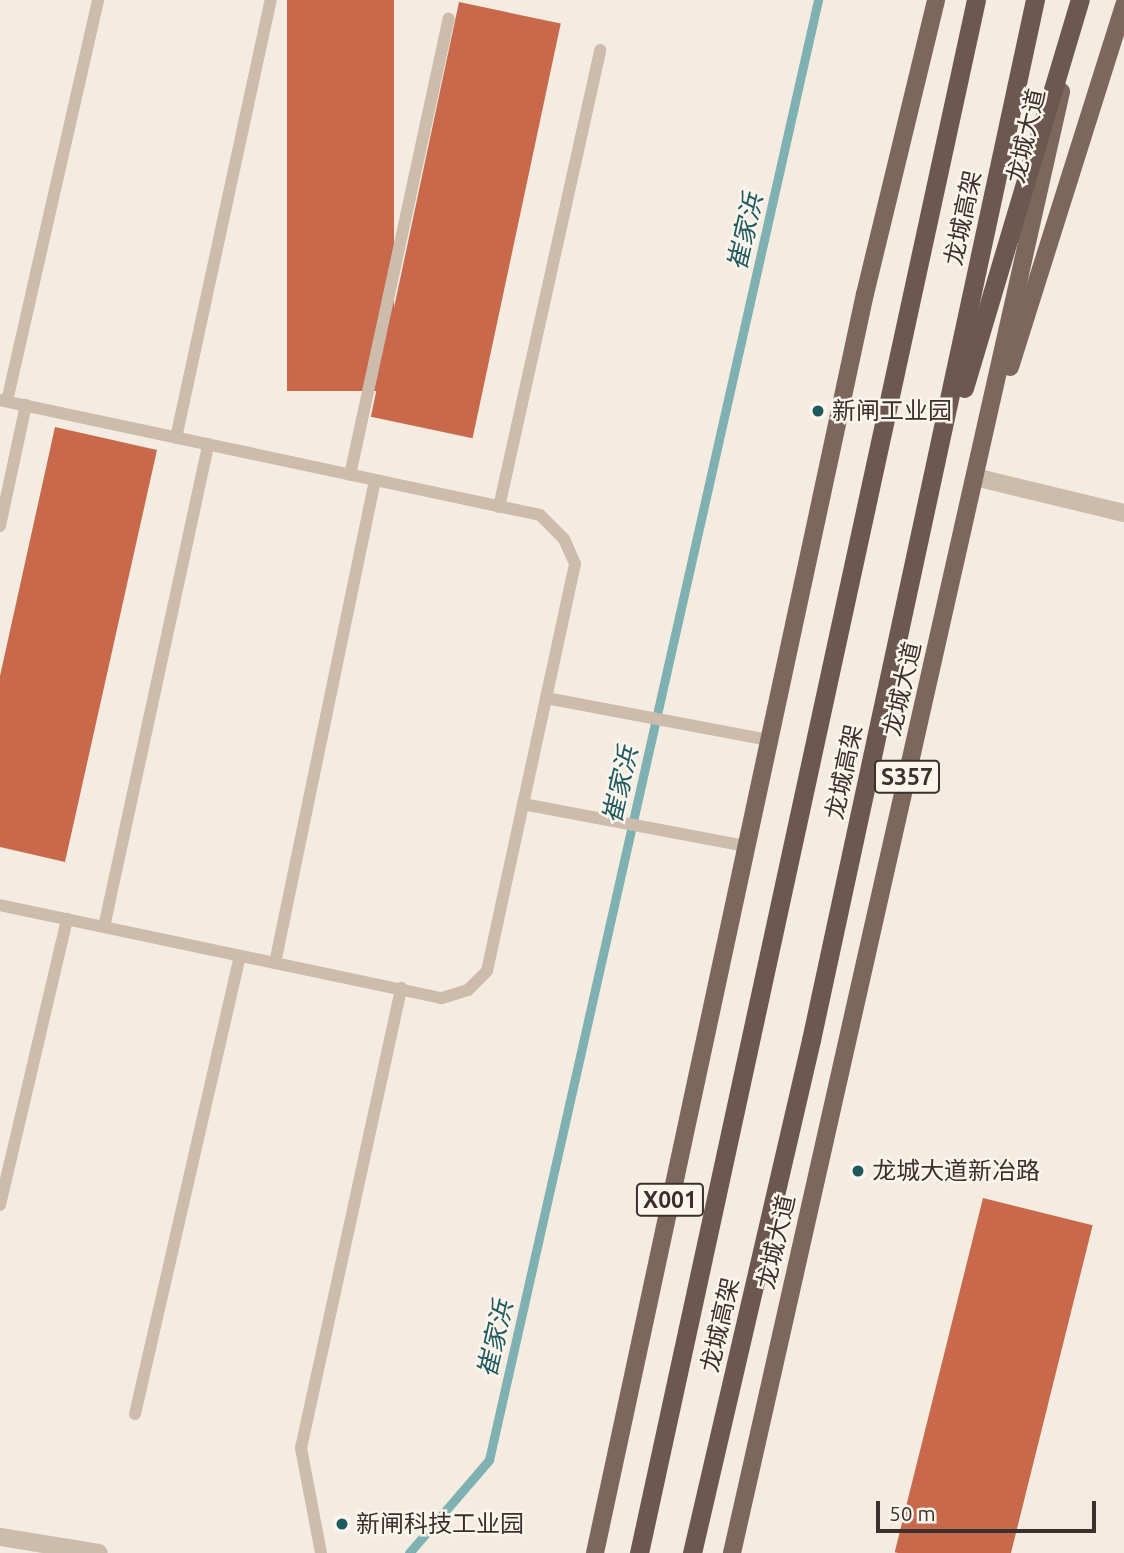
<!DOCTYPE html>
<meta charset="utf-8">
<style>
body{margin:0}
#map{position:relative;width:1124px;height:1553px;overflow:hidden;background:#f4ebe1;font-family:Ubuntu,"Noto Sans SC",sans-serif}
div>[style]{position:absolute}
.stream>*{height:9px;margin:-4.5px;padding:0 4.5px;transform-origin:4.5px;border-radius:4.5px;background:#7fb0b2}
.building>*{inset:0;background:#c8694b;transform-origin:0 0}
.service>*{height:12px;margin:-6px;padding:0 6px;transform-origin:6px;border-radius:6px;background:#cdbbac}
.minor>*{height:18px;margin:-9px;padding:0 9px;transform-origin:9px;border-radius:9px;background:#cdbbac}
.tertiary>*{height:18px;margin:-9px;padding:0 9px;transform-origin:9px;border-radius:9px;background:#cdbbac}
.primary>*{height:18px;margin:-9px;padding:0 9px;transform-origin:9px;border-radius:9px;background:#7d675c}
.trunk>*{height:19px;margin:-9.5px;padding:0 9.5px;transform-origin:9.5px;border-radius:9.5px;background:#6c584f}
.dots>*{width:19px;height:19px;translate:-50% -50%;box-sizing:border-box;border:4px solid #fbf5ee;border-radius:50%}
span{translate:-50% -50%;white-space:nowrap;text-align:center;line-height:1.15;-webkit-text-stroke:5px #fbf5ee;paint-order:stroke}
.shield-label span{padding:2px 5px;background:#fbf5ee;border:2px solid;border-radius:5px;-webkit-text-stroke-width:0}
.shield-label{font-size:23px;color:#3b302b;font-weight:700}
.street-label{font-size:24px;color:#3b302b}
.poi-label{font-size:24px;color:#3b302b}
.left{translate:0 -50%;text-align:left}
.water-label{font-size:26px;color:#1f5a5e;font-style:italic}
.scale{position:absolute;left:876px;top:1501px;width:220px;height:32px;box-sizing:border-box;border:4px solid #3b302b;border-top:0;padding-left:9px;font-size:21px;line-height:24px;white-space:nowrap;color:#3b302b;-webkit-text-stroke:5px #fbf5ee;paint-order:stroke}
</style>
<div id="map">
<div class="stream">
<i style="left:409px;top:1553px;width:123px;rotate:-49.3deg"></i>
<i style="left:489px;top:1460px;width:1497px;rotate:-77.3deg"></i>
</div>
<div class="building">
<i style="left:287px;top:0;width:107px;height:391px"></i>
<i style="left:459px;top:2px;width:104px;height:424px;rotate:12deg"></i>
<i style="clip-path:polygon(55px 427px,157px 450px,65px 862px,0 847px,0 676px)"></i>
<i style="left:983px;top:1198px;width:113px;height:365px;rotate:14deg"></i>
</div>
<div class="service">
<i style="left:0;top:400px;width:552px;rotate:12.02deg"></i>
<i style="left:540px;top:515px;width:34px;rotate:45deg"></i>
<i style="left:564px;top:539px;width:27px;rotate:66deg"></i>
<i style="left:575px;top:564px;width:416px;rotate:102.2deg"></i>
<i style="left:487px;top:971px;width:27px;rotate:135deg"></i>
<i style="left:468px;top:990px;width:28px;rotate:163deg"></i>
<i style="left:441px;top:998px;width:451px;rotate:-168.1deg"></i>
<i style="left:7px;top:401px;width:411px;rotate:-77.2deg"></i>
<i style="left:176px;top:438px;width:448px;rotate:-77.8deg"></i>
<i style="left:350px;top:475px;width:467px;rotate:-77.8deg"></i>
<i style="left:499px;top:507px;width:468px;rotate:-77.5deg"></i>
<i style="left:0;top:526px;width:124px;rotate:-77.9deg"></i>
<i style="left:546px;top:698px;width:227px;rotate:10.7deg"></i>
<i style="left:523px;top:804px;width:227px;rotate:10.7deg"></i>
<i style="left:104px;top:927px;width:494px;rotate:-77.8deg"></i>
<i style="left:275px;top:963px;width:493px;rotate:-78.3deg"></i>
<i style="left:0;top:1205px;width:294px;rotate:-76.8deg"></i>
<i style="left:135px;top:1414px;width:470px;rotate:-77.1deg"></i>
<i style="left:321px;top:1553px;width:107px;rotate:-100.8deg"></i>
<i style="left:301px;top:1448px;width:471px;rotate:-77.7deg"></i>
</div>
<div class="minor">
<i style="left:975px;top:477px;width:153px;rotate:13.6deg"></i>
</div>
<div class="tertiary">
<i style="left:0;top:1537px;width:100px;rotate:9.2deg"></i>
</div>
<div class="primary">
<i style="left:1010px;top:367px;width:380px;rotate:-72.5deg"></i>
<i style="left:595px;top:1553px;width:1288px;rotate:-77.9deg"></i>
<i style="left:865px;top:294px;width:302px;rotate:-76.4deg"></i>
<i style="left:732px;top:1553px;width:1498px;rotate:-77.31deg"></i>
</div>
<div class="trunk">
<i style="left:964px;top:388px;width:405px;rotate:-73.4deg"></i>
<i style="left:639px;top:1553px;width:1589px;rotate:-77.76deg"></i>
<i style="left:692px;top:1553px;width:527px;rotate:-76.94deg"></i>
<i style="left:811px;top:1040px;width:1064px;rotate:-77.85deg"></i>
</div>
<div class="dots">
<i style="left:818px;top:411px;background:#1f5a5e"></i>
<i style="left:858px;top:1171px;background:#1f5a5e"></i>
<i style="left:342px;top:1524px;background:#1f5a5e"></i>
</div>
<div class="shield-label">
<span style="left:907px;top:777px">S357</span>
<span style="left:670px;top:1200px">X001</span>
</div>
<div class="street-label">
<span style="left:1026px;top:136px;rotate:-77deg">龙城大道</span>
<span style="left:963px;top:218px;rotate:-78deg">龙城高架</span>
<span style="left:902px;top:689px;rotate:-77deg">龙城大道</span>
<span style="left:844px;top:772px;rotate:-78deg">龙城高架</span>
<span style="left:776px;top:1242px;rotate:-77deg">龙城大道</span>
<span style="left:720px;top:1325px;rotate:-77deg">龙城高架</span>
</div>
<div class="poi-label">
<span class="left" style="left:832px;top:411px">新闸工业园</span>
<span class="left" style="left:872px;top:1171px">龙城大道新冶路</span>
<span class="left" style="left:356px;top:1524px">新闸科技工业园</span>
</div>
<div class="water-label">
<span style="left:745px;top:232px;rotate:-77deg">崔家浜</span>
<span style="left:620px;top:785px;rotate:-77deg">崔家浜</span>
<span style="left:495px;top:1339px;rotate:-77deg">崔家浜</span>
</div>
<div class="scale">50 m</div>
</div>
